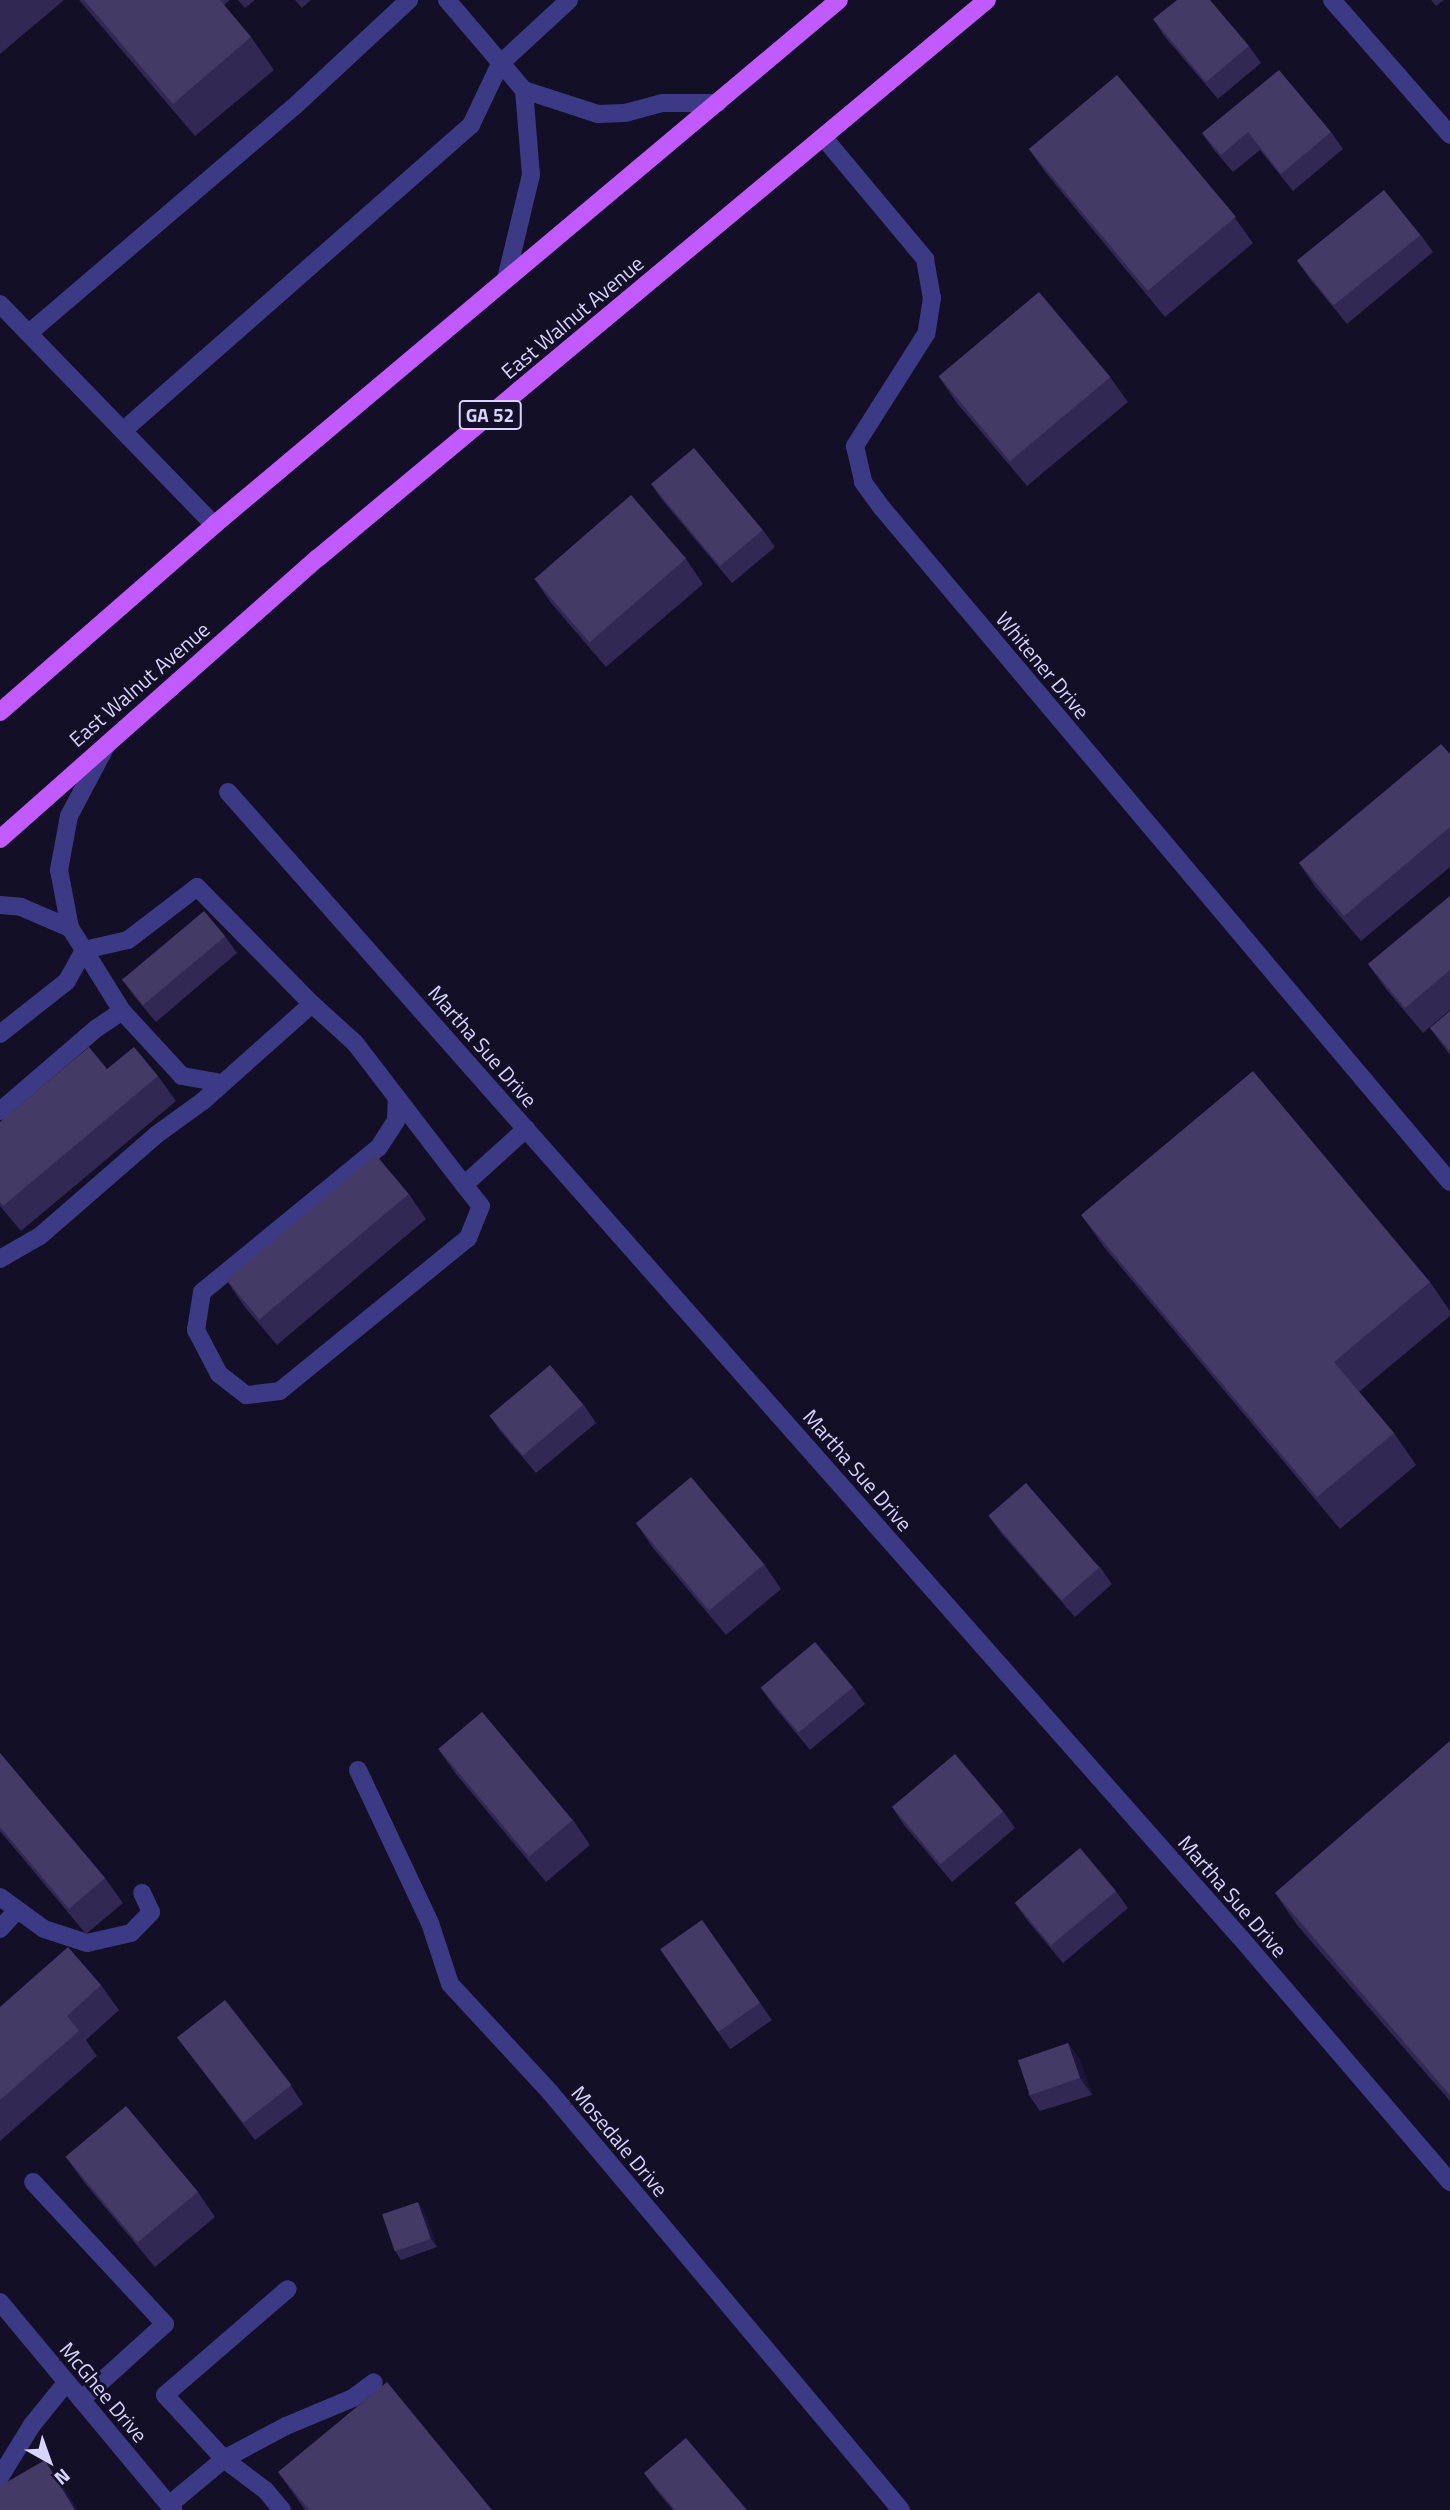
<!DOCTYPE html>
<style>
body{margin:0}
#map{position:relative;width:1450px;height:2510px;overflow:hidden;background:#130f26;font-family:"Titillium Web",sans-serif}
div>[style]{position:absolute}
.service>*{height:18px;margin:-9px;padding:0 9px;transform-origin:9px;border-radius:9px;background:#3d3a85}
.minor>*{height:18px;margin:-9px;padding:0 9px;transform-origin:9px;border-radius:9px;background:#3d3a85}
.primary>*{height:18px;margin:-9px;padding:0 9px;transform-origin:9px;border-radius:9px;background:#c25bff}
.wall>*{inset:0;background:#312854;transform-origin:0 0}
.shaded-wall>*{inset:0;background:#1d163a}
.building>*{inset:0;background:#433a66;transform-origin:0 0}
span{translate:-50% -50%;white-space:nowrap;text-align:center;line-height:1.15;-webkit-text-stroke:6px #130f26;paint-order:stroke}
.shield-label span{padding:2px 5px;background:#130f26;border:2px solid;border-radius:5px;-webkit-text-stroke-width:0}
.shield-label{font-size:19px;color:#d9d4ff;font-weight:700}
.street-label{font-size:21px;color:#d9d4ff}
.north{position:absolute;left:14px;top:2426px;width:70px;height:70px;-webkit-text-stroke:5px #130f26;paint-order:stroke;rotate:140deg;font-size:19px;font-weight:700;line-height:28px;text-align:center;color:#d9d4ff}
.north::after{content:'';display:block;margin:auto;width:24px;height:32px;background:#d9d4ff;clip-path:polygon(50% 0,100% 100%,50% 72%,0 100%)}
</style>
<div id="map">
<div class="service">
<i style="left:447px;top:0;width:118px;rotate:49.5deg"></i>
<i style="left:524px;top:90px;width:78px;rotate:18deg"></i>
<i style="left:598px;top:114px;width:27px;rotate:-2deg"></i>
<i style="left:625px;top:113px;width:39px;rotate:-15deg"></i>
<i style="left:663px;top:103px;width:55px"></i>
<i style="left:506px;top:279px;width:107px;rotate:-76.5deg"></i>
<i style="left:531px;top:175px;width:85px;rotate:-94.7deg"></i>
<i style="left:0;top:304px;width:308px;rotate:45.9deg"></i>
<i style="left:29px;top:333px;width:353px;rotate:-40.5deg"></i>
<i style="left:297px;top:104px;width:153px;rotate:-42.9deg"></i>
<i style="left:125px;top:429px;width:461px;rotate:-41.3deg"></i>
<i style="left:471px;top:125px;width:68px;rotate:-64.6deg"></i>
<i style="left:500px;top:64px;width:94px;rotate:-42.8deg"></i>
<i style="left:0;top:905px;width:21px;rotate:5deg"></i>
<i style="left:21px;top:907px;width:53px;rotate:23.2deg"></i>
<i style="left:0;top:1034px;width:85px;rotate:-38.3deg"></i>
<i style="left:67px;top:981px;width:35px;rotate:-61deg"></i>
<i style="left:84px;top:950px;width:26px;rotate:-122deg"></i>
<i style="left:70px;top:928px;width:59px;rotate:-100.7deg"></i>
<i style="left:59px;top:870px;width:55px;rotate:-79.5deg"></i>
<i style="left:69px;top:816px;width:79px;rotate:-62.1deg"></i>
<i style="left:222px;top:1083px;width:41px;rotate:-170.1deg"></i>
<i style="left:182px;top:1076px;width:88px;rotate:-132.7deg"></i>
<i style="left:122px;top:1011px;width:72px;rotate:-121.9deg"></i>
<i style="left:84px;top:950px;width:45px;rotate:-12.8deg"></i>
<i style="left:128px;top:940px;width:87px;rotate:-37.5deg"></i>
<i style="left:197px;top:887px;width:164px;rotate:45.5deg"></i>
<i style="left:0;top:1111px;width:128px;rotate:-40.6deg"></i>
<i style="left:97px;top:1028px;width:30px;rotate:-34deg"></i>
<i style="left:464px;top:1185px;width:84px;rotate:-42.1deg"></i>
<i style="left:0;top:1259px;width:46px;rotate:-29.9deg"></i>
<i style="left:40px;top:1236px;width:154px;rotate:-41deg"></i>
<i style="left:156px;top:1135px;width:58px;rotate:-35.9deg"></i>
<i style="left:203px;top:1101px;width:146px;rotate:-41.7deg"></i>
<i style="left:312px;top:1004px;width:58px;rotate:42.2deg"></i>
<i style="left:355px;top:1043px;width:169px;rotate:52.5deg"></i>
<i style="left:458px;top:1177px;width:37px;rotate:52deg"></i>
<i style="left:481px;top:1206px;width:35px;rotate:112deg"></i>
<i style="left:468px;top:1238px;width:242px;rotate:140.9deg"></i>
<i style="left:280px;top:1391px;width:34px;rotate:173deg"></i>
<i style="left:246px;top:1395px;width:34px;rotate:-142deg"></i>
<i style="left:219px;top:1374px;width:50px;rotate:-117.6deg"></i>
<i style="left:196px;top:1330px;width:38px;rotate:-81deg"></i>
<i style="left:202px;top:1292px;width:229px;rotate:-39.3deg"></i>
<i style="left:379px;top:1147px;width:31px;rotate:-57deg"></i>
<i style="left:396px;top:1121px;width:23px;rotate:-88deg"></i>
<i style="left:0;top:1897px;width:54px;rotate:36deg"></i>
<i style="left:44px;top:1929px;width:45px;rotate:18deg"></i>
<i style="left:87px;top:1943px;width:45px;rotate:-12.8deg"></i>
<i style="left:131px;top:1933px;width:29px;rotate:-46deg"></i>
<i style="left:151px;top:1912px;width:21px;rotate:-115deg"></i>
<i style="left:0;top:1929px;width:24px;rotate:-48deg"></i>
<i style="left:33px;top:2182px;width:194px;rotate:47.1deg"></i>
<i style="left:165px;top:2324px;width:113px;rotate:137.9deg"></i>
<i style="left:0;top:2477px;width:61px;rotate:-58.4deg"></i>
<i style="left:32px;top:2425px;width:54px;rotate:-51deg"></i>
<i style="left:169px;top:2505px;width:72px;rotate:-39.9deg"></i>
<i style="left:224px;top:2459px;width:70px;rotate:-28deg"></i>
<i style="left:286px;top:2426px;width:73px;rotate:-22.7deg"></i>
<i style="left:353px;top:2398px;width:26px;rotate:-37deg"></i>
<i style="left:282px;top:2510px;width:26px;rotate:-130deg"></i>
<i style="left:265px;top:2490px;width:51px;rotate:-142.9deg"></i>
<i style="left:224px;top:2459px;width:87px;rotate:-132.7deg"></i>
<i style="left:165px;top:2395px;width:162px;rotate:-40.8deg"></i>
</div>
<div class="minor">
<i style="left:1332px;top:0;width:179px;rotate:48.8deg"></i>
<i style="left:824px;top:138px;width:158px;rotate:50.1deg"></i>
<i style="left:925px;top:259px;width:40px;rotate:80deg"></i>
<i style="left:932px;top:298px;width:36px;rotate:99deg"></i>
<i style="left:926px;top:334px;width:133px;rotate:122.4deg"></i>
<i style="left:855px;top:446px;width:37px;rotate:77deg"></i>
<i style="left:863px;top:482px;width:32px;rotate:54deg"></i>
<i style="left:882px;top:508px;width:881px;rotate:49.88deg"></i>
<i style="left:228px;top:792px;width:1528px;rotate:48.53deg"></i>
<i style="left:1240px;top:1937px;width:323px;rotate:49.4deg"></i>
<i style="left:358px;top:1770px;width:169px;rotate:64.8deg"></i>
<i style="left:430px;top:1923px;width:64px;rotate:71.8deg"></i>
<i style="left:450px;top:1984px;width:146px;rotate:47.2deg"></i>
<i style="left:549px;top:2091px;width:547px;rotate:49.97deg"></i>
<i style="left:0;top:2302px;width:271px;rotate:50.2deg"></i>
</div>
<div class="primary">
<i style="left:0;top:712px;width:284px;rotate:-41.1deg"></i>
<i style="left:214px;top:525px;width:816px;rotate:-40.03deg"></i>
<i style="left:0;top:839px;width:424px;rotate:-41.5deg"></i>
<i style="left:318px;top:558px;width:871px;rotate:-39.83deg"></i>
</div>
<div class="wall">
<i style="clip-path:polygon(0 0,64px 0,0 54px)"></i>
<i style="clip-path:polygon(79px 0,230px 0,224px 5px,251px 37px,274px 70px,195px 136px)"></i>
<i style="clip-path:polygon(238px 0,255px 0,245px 8px)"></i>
<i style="clip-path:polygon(295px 0,311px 0,302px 8px)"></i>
<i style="clip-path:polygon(1431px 0,1444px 0,1436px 6px)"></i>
<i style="clip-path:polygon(1153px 19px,1249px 46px,1261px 63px,1218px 99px,1165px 37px)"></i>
<i style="clip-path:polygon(1331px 132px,1343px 149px,1293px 191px,1260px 150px,1233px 172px,1214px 150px,1202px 133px)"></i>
<i style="clip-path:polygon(1028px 148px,1235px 218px,1253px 243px,1165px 317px,1046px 173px)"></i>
<i style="clip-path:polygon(1421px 235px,1433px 252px,1347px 324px,1310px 279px,1298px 262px)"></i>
<i style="clip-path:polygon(939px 377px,1110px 377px,1128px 402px,1027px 486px,956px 402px)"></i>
<i style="clip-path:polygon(651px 484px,763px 530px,775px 547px,732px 583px,663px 501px)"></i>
<i style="clip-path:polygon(686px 559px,703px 584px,606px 667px,551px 603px,534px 578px)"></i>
<i style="clip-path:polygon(1450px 754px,1450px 867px,1361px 941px,1316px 888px,1299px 863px)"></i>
<i style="clip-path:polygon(1450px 896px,1450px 1010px,1423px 1033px,1386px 989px,1368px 964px)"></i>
<i style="clip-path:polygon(225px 936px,237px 953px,156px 1022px,134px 996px,122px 979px)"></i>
<i style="clip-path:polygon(1450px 1011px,1450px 1055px,1430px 1028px)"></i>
<i style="clip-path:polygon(107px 1069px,158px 1076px,176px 1101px,21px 1231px,0 1206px,0 1122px)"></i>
<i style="clip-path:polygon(409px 1194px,426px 1219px,277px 1345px,244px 1306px,227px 1281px)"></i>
<i style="clip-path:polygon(1081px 1215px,1430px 1282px,1450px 1311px,1450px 1316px,1359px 1392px,1394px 1433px,1416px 1465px,1340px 1529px,1104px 1247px)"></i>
<i style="clip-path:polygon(584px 1405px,596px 1423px,536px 1473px,501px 1432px,489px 1415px)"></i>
<i style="clip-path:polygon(989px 1516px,1100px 1567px,1112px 1584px,1075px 1617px,1001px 1533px)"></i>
<i style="clip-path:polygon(636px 1523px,764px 1564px,781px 1589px,726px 1635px,653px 1548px)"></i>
<i style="clip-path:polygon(853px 1687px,865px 1704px,810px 1750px,773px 1705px,761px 1688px)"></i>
<i style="clip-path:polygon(1450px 1741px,1450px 2101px,1297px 1925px,1275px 1893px)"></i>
<i style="clip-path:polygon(438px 1749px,573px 1820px,590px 1845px,546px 1882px,456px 1774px)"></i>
<i style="clip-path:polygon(0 1753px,105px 1878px,123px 1903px,86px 1934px,0 1831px)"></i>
<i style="clip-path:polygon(892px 1807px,1003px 1811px,1015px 1828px,952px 1882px,904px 1825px)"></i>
<i style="clip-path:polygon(1116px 1891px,1128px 1908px,1063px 1963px,1027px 1920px,1015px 1903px)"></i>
<i style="left:702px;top:1920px;width:122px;height:51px;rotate:55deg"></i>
<i style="clip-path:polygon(101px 1985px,119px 2010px,86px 2040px,97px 2056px,0 2141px,0 2007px)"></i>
<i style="clip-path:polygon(177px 2037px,291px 2086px,303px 2104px,255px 2140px)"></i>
<i style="clip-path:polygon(1068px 2043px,1080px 2060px,1092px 2095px,1040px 2111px,1028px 2094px)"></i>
<i style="clip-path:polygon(66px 2157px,198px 2192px,215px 2217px,155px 2267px,84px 2182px)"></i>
<i style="clip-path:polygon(424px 2211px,437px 2247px,401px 2260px,395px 2251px)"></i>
<i style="clip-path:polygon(278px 2472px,492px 2510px,305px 2510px)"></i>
<i style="clip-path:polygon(644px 2473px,747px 2510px,673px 2510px,656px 2490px)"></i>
</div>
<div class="shaded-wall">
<i style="clip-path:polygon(1068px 2043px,1080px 2060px,1092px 2095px,1080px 2078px)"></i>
<i style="clip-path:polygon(418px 2202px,424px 2211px,437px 2247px,431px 2239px)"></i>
<i style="clip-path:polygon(45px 2460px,67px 2492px,78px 2510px,75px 2510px)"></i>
</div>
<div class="building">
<i style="clip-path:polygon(84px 0,220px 0,251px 37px,173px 104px)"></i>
<i style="clip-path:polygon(1177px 0,1210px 0,1249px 46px,1206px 82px,1153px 19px)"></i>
<i style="clip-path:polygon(1279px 70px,1331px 132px,1281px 174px,1248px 132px,1221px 155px,1202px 133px)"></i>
<i style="left:1117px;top:75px;width:185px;height:115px;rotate:50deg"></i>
<i style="left:1384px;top:190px;width:58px;height:112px;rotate:51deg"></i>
<i style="left:1039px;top:292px;width:111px;height:131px;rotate:50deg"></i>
<i style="left:694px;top:448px;width:107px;height:56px;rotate:50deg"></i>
<i style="left:631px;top:495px;width:84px;height:128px;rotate:49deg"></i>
<i style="clip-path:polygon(1441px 744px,1450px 754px,1450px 827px,1344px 916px,1299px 863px)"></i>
<i style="clip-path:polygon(1450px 896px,1450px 970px,1405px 1008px,1368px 964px)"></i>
<i style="left:204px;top:911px;width:33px;height:107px;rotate:50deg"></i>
<i style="clip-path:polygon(1450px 1011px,1450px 1051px,1430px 1028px)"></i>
<i style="clip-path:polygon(89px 1047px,107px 1069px,134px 1047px,158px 1076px,3px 1206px,0 1202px,0 1122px)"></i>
<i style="clip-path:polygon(1253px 1071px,1430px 1282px,1334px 1362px,1394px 1433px,1317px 1497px,1081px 1215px)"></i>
<i style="left:376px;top:1155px;width:51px;height:195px;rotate:50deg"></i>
<i style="left:550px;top:1365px;width:52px;height:79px;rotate:50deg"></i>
<i style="left:691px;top:1477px;width:114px;height:72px;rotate:50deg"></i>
<i style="left:1026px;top:1483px;width:112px;height:50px;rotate:49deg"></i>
<i style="left:815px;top:1642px;width:59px;height:71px;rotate:50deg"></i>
<i style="left:482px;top:1712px;width:141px;height:57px;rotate:50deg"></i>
<i style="clip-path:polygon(1450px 1741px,1450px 2095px,1275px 1893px)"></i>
<i style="clip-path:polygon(0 1753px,105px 1878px,69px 1909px,0 1827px)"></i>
<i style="left:955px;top:1754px;width:75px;height:82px;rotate:50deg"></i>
<i style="left:1080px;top:1848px;width:56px;height:85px;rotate:50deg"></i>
<i style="left:702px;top:1920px;width:101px;height:51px;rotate:55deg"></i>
<i style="clip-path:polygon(68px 1947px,101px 1985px,67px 2016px,79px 2031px,0 2100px,0 2007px)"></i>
<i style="left:225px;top:2000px;width:108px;height:61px;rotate:52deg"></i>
<i style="left:1068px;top:2043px;width:37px;height:53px;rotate:71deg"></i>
<i style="left:126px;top:2106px;width:112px;height:79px;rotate:50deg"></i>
<i style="left:418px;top:2202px;width:39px;height:38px;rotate:71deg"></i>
<i style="clip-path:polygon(387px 2382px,492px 2510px,309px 2510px,278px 2472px)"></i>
<i style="clip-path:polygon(686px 2438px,747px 2510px,675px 2510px,644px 2473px)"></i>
<i style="clip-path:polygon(45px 2460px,75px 2510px,0 2510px,0 2486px)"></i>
</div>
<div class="shield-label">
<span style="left:490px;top:415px">GA 52</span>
</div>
<div class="street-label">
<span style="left:572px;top:317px;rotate:-40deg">East Walnut Avenue</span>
<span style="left:1043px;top:665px;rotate:50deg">Whitener Drive</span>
<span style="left:139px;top:684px;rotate:-41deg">East Walnut Avenue</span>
<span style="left:483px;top:1046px;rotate:49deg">Martha Sue Drive</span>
<span style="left:858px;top:1470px;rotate:49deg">Martha Sue Drive</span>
<span style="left:1233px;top:1896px;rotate:49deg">Martha Sue Drive</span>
<span style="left:620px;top:2141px;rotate:50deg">Mosedale Drive</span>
<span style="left:104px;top:2392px;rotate:50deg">McGhee Drive</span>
</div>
<div class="north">N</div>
</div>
